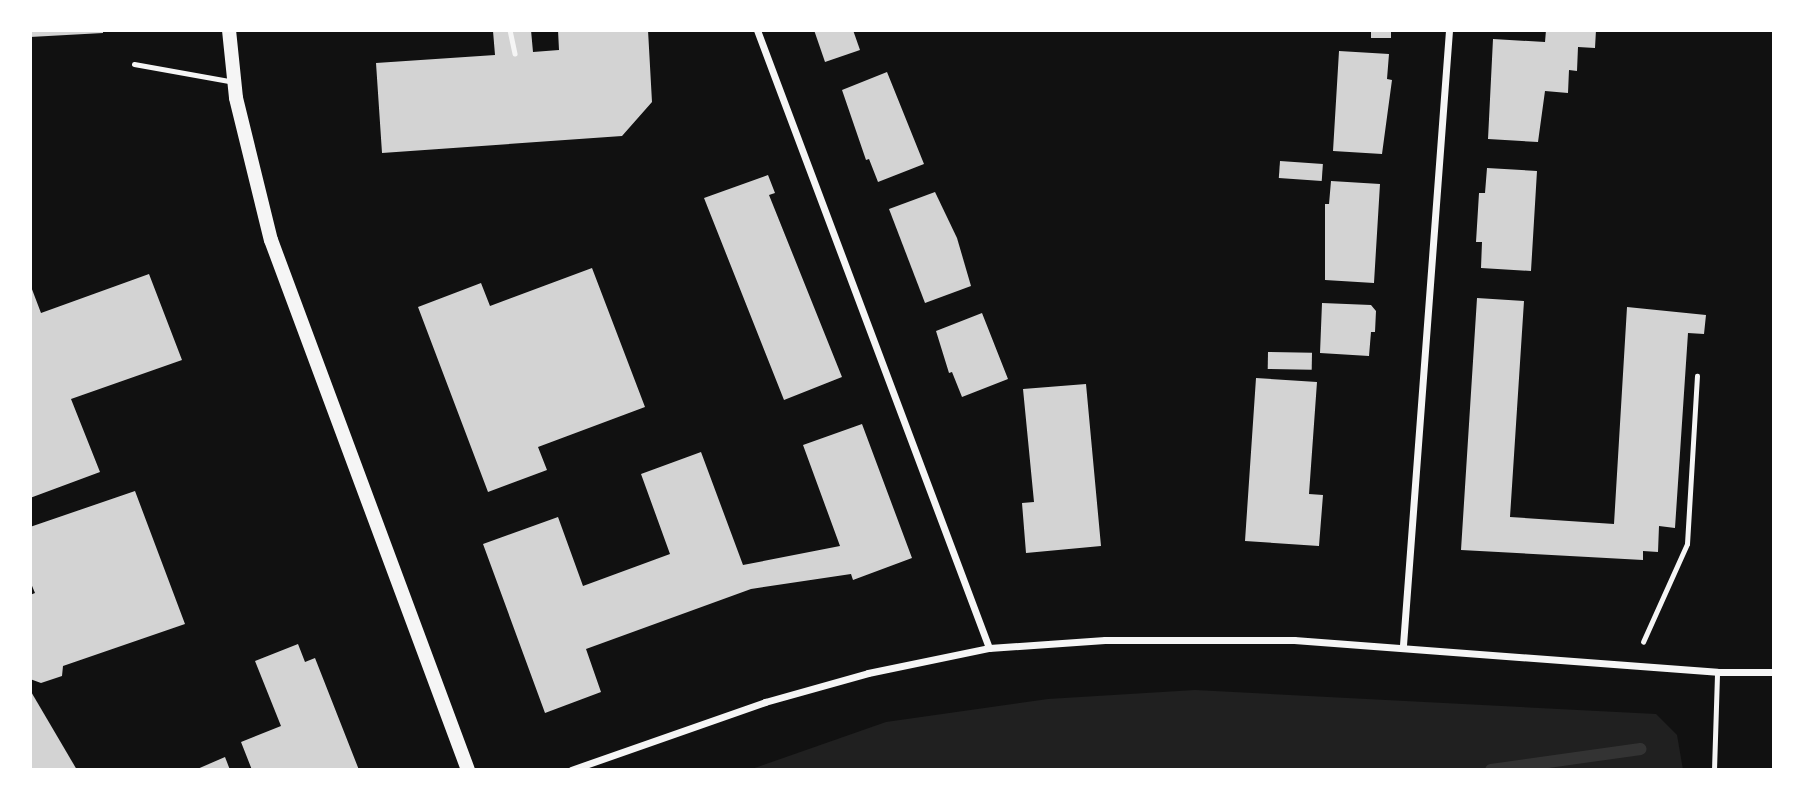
<!DOCTYPE html>
<style>
body{margin:0}
#map{position:relative;width:1804px;height:800px;overflow:hidden;background:#111;font-family:"DM Sans",sans-serif}
div>[style]{position:absolute}
.green>*{inset:0;background:#202020}
.stream>*{height:12px;margin:-6px;padding:0 6px;transform-origin:6px;border-radius:6px;background:#333}
.building>*{inset:0;background:#d3d3d3;transform-origin:0 0}
.path>*{height:4.5px;margin:-2.25px;padding:0 2.25px;transform-origin:2.25px;border-radius:2.25px;background:#f5f5f5}
.service>*{height:5px;margin:-2.5px;padding:0 2.5px;transform-origin:2.5px;border-radius:2.5px;background:#f5f5f5}
.minor>*{height:7px;margin:-3.5px;padding:0 3.5px;transform-origin:3.5px;border-radius:3.5px;background:#f5f5f5}
.secondary>*{height:14px;margin:-7px;padding:0 7px;transform-origin:7px;border-radius:7px;background:#f5f5f5}
span{translate:-50% -50%;white-space:nowrap;text-align:center;line-height:1.15;-webkit-text-stroke:5px #fff;paint-order:stroke}
.frame{position:absolute;inset:0;border:32px solid #fff;pointer-events:none}
</style>
<div id="map">
<div class="green">
<i style="clip-path:polygon(1195px 690px,1656px 714px,1677px 735px,1683px 770px,749px 770px,886px 722px,1048px 699px)"></i>
</div>
<div class="stream">
<i style="left:1491px;top:770px;width:151px;rotate:-8deg"></i>
</div>
<div class="building">
<i style="clip-path:polygon(30px 30px,103px 30px,103px 33px,30px 37px)"></i>
<i style="clip-path:polygon(531px 30px,533px 52px,559px 50px,558px 30px,648px 30px,652px 102px,622px 136px,382px 153px,376px 63px,495px 55px,493px 31px)"></i>
<i style="clip-path:polygon(814px 30px,853px 30px,860px 50px,825px 62px)"></i>
<i style="left:1371px;top:30px;width:20px;height:8px"></i>
<i style="clip-path:polygon(1546px 30px,1596px 30px,1595px 48px,1578px 47px,1577px 71px,1569px 70px,1568px 93px,1545px 91px,1538px 142px,1488px 139px,1493px 39px,1545px 42px)"></i>
<i style="clip-path:polygon(1339px 51px,1389px 54px,1387px 79px,1392px 80px,1382px 154px,1333px 151px)"></i>
<i style="clip-path:polygon(887px 72px,924px 164px,878px 182px,869px 159px,866px 160px,842px 90px)"></i>
<i style="left:1280px;top:161px;width:43px;height:17px;rotate:4deg"></i>
<i style="clip-path:polygon(1487px 168px,1537px 171px,1531px 271px,1481px 268px,1482px 242px,1476px 242px,1479px 193px,1485px 193px)"></i>
<i style="clip-path:polygon(768px 175px,775px 193px,769px 195px,842px 377px,784px 400px,704px 198px)"></i>
<i style="clip-path:polygon(1331px 181px,1380px 184px,1374px 283px,1325px 280px,1325px 204px,1329px 204px)"></i>
<i style="clip-path:polygon(935px 192px,957px 238px,971px 286px,925px 303px,889px 209px)"></i>
<i style="clip-path:polygon(592px 268px,645px 407px,538px 447px,547px 470px,488px 492px,418px 307px,481px 283px,490px 306px)"></i>
<i style="clip-path:polygon(149px 274px,182px 360px,71px 399px,100px 472px,30px 498px,30px 284px,41px 313px)"></i>
<i style="clip-path:polygon(1477px 298px,1524px 301px,1510px 517px,1614px 524px,1627px 307px,1706px 315px,1704px 334px,1688px 333px,1675px 528px,1659px 526px,1658px 552px,1643px 551px,1643px 560px,1461px 550px)"></i>
<i style="clip-path:polygon(1322px 303px,1371px 305px,1376px 311px,1375px 332px,1371px 332px,1369px 356px,1320px 353px)"></i>
<i style="clip-path:polygon(982px 313px,1008px 379px,962px 397px,952px 372px,949px 373px,936px 331px)"></i>
<i style="left:1268px;top:352px;width:44px;height:17px;rotate:1deg"></i>
<i style="clip-path:polygon(1256px 378px,1317px 382px,1309px 494px,1323px 495px,1319px 546px,1245px 541px)"></i>
<i style="clip-path:polygon(1086px 384px,1101px 546px,1026px 553px,1022px 503px,1034px 502px,1023px 389px)"></i>
<i style="clip-path:polygon(862px 424px,912px 558px,853px 580px,851px 574px,751px 589px,586px 649px,601px 692px,545px 713px,483px 544px,558px 517px,583px 586px,670px 554px,641px 474px,701px 452px,743px 565px,840px 546px,803px 445px)"></i>
<i style="clip-path:polygon(135px 491px,185px 624px,63px 666px,62px 676px,41px 683px,30px 679px,30px 595px,35px 593px,30px 581px,30px 527px)"></i>
<i style="clip-path:polygon(298px 644px,305px 662px,315px 658px,359px 770px,252px 770px,241px 742px,281px 726px,255px 661px)"></i>
<i style="clip-path:polygon(30px 690px,77px 770px,30px 770px)"></i>
<i style="clip-path:polygon(225px 757px,230px 770px,195px 770px)"></i>
</div>
<div class="path">
<i style="left:510px;top:30px;width:24px;rotate:78deg"></i>
<i style="left:1643px;top:642px;width:107px;rotate:-65.8deg"></i>
<i style="left:1687px;top:544px;width:168px;rotate:-86.6deg"></i>
</div>
<div class="service">
<i style="left:134px;top:64px;width:102px;rotate:10.2deg"></i>
<i style="left:1714px;top:770px;width:98px;rotate:-88.2deg"></i>
</div>
<div class="minor">
<i style="left:757px;top:30px;width:660px;rotate:69.42deg"></i>
<i style="left:1403px;top:645px;width:617px;rotate:-85.72deg"></i>
<i style="left:571px;top:770px;width:206px;rotate:-19.3deg"></i>
<i style="left:765px;top:702px;width:107px;rotate:-15.7deg"></i>
<i style="left:868px;top:673px;width:124px;rotate:-11.7deg"></i>
<i style="left:989px;top:648px;width:116px;rotate:-3.9deg"></i>
<i style="left:1105px;top:640px;width:189px"></i>
<i style="left:1294px;top:640px;width:424px;rotate:4.3deg"></i>
<i style="left:1717px;top:672px;width:57px"></i>
</div>
<div class="secondary">
<i style="left:229px;top:30px;width:68px;rotate:84.1deg"></i>
<i style="left:236px;top:98px;width:146px;rotate:76.2deg"></i>
<i style="left:271px;top:240px;width:565px;rotate:69.61deg"></i>
</div>
<div class="frame"></div>
</div>
